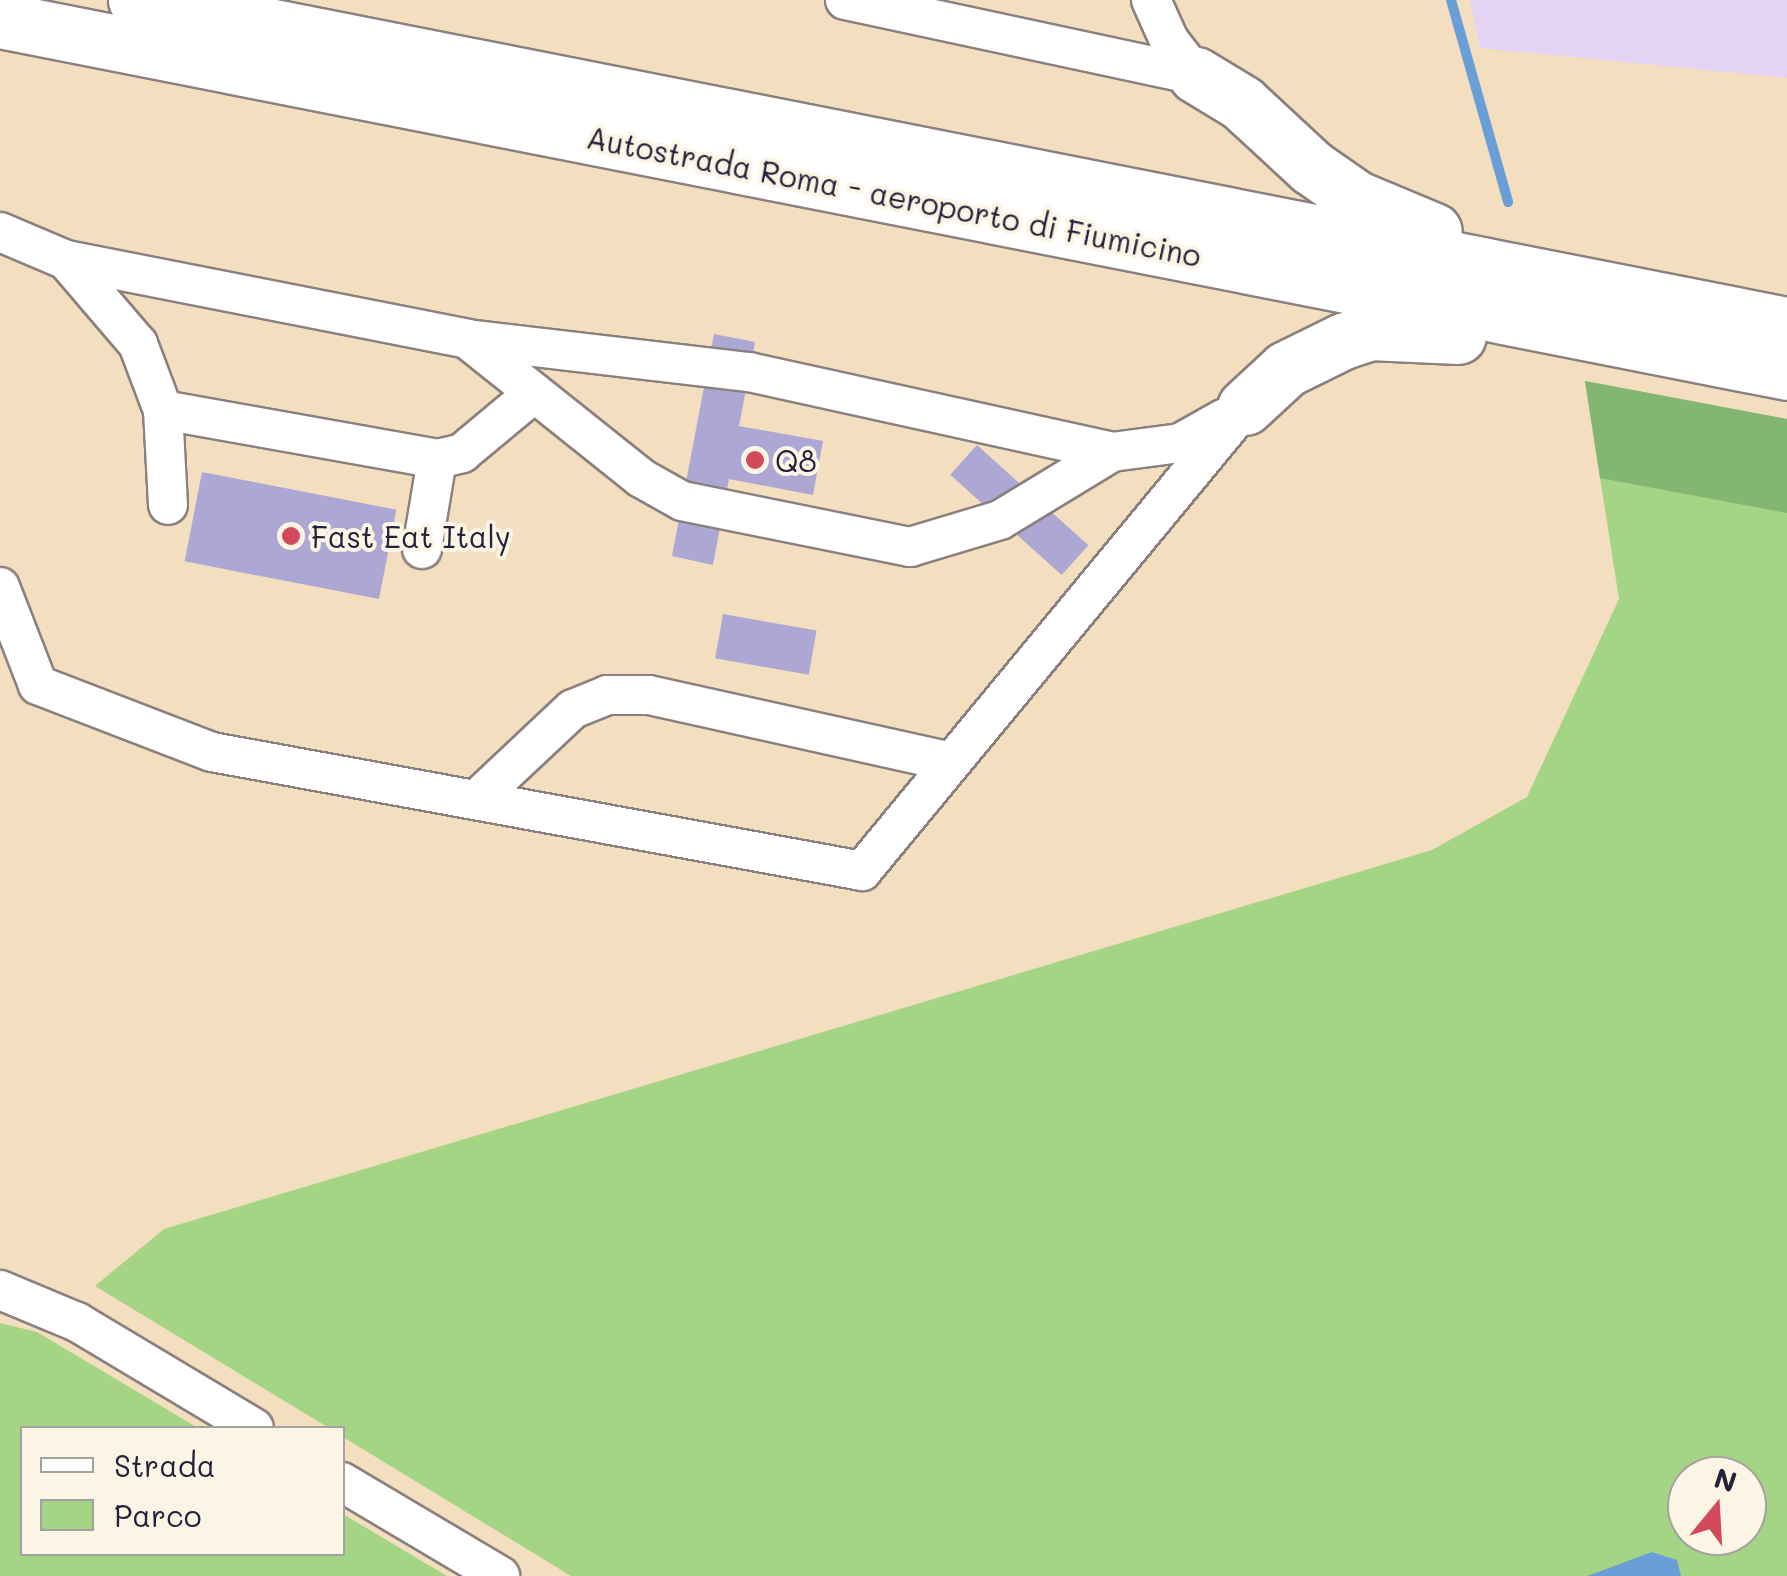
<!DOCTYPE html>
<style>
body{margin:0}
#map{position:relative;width:1787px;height:1576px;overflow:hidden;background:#f3dec0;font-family:Mali,sans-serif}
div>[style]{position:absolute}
.built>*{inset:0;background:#e4d3f2}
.green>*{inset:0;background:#a3d584}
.forest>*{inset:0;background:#82b672}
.water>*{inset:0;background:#699fd6}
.stream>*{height:10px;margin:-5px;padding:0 5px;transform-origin:5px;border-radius:5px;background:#699fd6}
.building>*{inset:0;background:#ada8d3;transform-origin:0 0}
.roads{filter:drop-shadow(2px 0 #8a807e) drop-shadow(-2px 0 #8a807e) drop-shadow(0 2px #8a807e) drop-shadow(0 -2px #8a807e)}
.minor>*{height:38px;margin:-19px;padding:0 19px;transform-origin:19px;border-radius:19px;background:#fff}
.highway>*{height:55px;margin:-27.5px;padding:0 27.5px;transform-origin:27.5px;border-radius:27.5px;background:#fff}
.dots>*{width:28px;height:28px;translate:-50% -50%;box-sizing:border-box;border:5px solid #fcf5e5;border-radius:50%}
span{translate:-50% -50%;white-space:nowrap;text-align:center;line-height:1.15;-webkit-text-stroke:8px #fcf5e5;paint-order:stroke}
.street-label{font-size:30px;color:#22223b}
.poi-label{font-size:30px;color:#22223b}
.left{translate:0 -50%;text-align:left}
.legend{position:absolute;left:20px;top:1426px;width:325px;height:130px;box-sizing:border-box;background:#fcf5e5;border:2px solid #a5a1a1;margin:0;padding:12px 18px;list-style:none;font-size:30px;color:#22223b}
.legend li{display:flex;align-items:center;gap:20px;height:50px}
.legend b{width:50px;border:2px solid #a5a1a1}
.north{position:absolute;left:1667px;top:1456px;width:100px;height:100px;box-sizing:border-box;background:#fcf5e5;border:2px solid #a5a1a1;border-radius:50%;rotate:18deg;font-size:28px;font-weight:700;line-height:40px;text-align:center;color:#22223b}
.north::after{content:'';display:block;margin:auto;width:35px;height:45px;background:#d1495b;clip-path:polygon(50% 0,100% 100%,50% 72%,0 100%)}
</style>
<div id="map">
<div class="built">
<i style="clip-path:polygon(1470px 0,1787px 0,1787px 78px,1480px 48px)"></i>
</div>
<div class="green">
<i style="clip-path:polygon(evenodd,1585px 381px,1787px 419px,1787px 1576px,571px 1576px,343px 1437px,342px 1428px,329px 1428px,95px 1286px,164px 1229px,1432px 850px,1527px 797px,1619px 599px,1585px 381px,1687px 1476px,1747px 1476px,1747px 1536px,1687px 1536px,1687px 1476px)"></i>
<i style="clip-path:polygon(0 1323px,37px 1332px,198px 1428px,22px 1428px,22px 1554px,342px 1554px,343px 1514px,447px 1576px,0 1576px)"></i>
</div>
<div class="forest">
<i style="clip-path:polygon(1585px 381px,1787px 419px,1787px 513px,1600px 478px)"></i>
</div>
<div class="water">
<i style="clip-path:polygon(1652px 1552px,1677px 1560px,1681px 1576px,1587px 1576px)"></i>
</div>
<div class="stream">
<i style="left:1451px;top:0;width:210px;rotate:74.2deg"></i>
</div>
<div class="building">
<i style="clip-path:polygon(714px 334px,755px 342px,739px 426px,823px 441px,813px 495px,729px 479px,713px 565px,672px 556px)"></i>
<i style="left:977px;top:445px;width:150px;height:40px;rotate:42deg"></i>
<i style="left:202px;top:472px;width:198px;height:91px;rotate:11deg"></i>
<i style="left:723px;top:614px;width:95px;height:45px;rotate:10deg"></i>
</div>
<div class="roads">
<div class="minor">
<i style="left:845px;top:0;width:359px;rotate:12.1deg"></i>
<i style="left:1151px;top:0;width:44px;rotate:65.8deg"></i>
<i style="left:1169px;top:40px;width:44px;rotate:52.4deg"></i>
<i style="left:0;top:232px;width:72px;rotate:23deg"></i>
<i style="left:66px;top:260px;width:409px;rotate:11.1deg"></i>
<i style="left:467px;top:339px;width:284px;rotate:6.7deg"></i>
<i style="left:749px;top:372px;width:372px;rotate:12.4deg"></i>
<i style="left:1112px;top:452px;width:69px;rotate:-7.5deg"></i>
<i style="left:1180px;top:443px;width:51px;rotate:-29.1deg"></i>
<i style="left:66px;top:260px;width:111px;rotate:49.4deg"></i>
<i style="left:138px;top:344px;width:71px;rotate:69.3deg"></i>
<i style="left:163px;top:410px;width:278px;rotate:10.1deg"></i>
<i style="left:437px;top:459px;width:26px;rotate:-13deg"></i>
<i style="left:462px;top:453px;width:94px;rotate:-39.8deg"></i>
<i style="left:467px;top:339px;width:223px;rotate:38.6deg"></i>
<i style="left:641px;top:478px;width:47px;rotate:29.3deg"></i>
<i style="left:682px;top:501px;width:233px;rotate:11.4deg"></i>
<i style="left:910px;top:547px;width:94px;rotate:-16.7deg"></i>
<i style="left:1000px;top:520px;width:131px;rotate:-31.3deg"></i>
<i style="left:163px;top:410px;width:95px;rotate:87deg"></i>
<i style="left:422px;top:549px;width:91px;rotate:-80.5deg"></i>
<i style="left:0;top:587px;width:105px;rotate:68.8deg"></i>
<i style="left:38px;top:685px;width:186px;rotate:21.1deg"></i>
<i style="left:212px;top:752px;width:661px;rotate:10.37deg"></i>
<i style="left:862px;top:871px;width:602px;rotate:-50.46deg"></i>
<i style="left:476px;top:800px;width:133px;rotate:-43.2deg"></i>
<i style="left:573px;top:709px;width:37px;rotate:-22deg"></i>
<i style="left:607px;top:695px;width:42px"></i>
<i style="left:649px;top:695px;width:309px;rotate:12.5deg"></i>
<i style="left:0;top:1290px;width:83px;rotate:22.6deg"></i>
<i style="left:77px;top:1322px;width:206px;rotate:30.9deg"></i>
<i style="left:342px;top:1482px;width:184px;rotate:30.7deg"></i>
</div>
<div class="highway">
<i style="left:136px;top:0;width:1683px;rotate:11.14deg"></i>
<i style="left:0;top:20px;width:1821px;rotate:11.14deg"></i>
<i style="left:1196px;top:75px;width:54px;rotate:31.3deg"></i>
<i style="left:1242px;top:103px;width:94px;rotate:42.8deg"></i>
<i style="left:1311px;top:167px;width:56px;rotate:34.8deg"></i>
<i style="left:1357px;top:199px;width:83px;rotate:22.6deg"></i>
<i style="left:1245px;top:407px;width:56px;rotate:-42.8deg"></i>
<i style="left:1286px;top:369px;width:64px;rotate:-26.2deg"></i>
<i style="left:1343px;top:341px;width:28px;rotate:-18deg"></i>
<i style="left:1370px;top:332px;width:88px;rotate:2.6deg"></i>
</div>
</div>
<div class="dots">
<i style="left:755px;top:460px;background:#d1495b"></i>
<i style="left:291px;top:536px;background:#d1495b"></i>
</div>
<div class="street-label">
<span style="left:894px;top:196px;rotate:11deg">Autostrada Roma - aeroporto di Fiumicino</span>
</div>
<div class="poi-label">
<span class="left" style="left:775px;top:460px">Q8</span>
<span class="left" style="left:311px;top:536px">Fast Eat Italy</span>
</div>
<ul class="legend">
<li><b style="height:12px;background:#fff"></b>Strada</li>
<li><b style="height:28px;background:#a3d584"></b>Parco</li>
</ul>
<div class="north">N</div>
</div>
